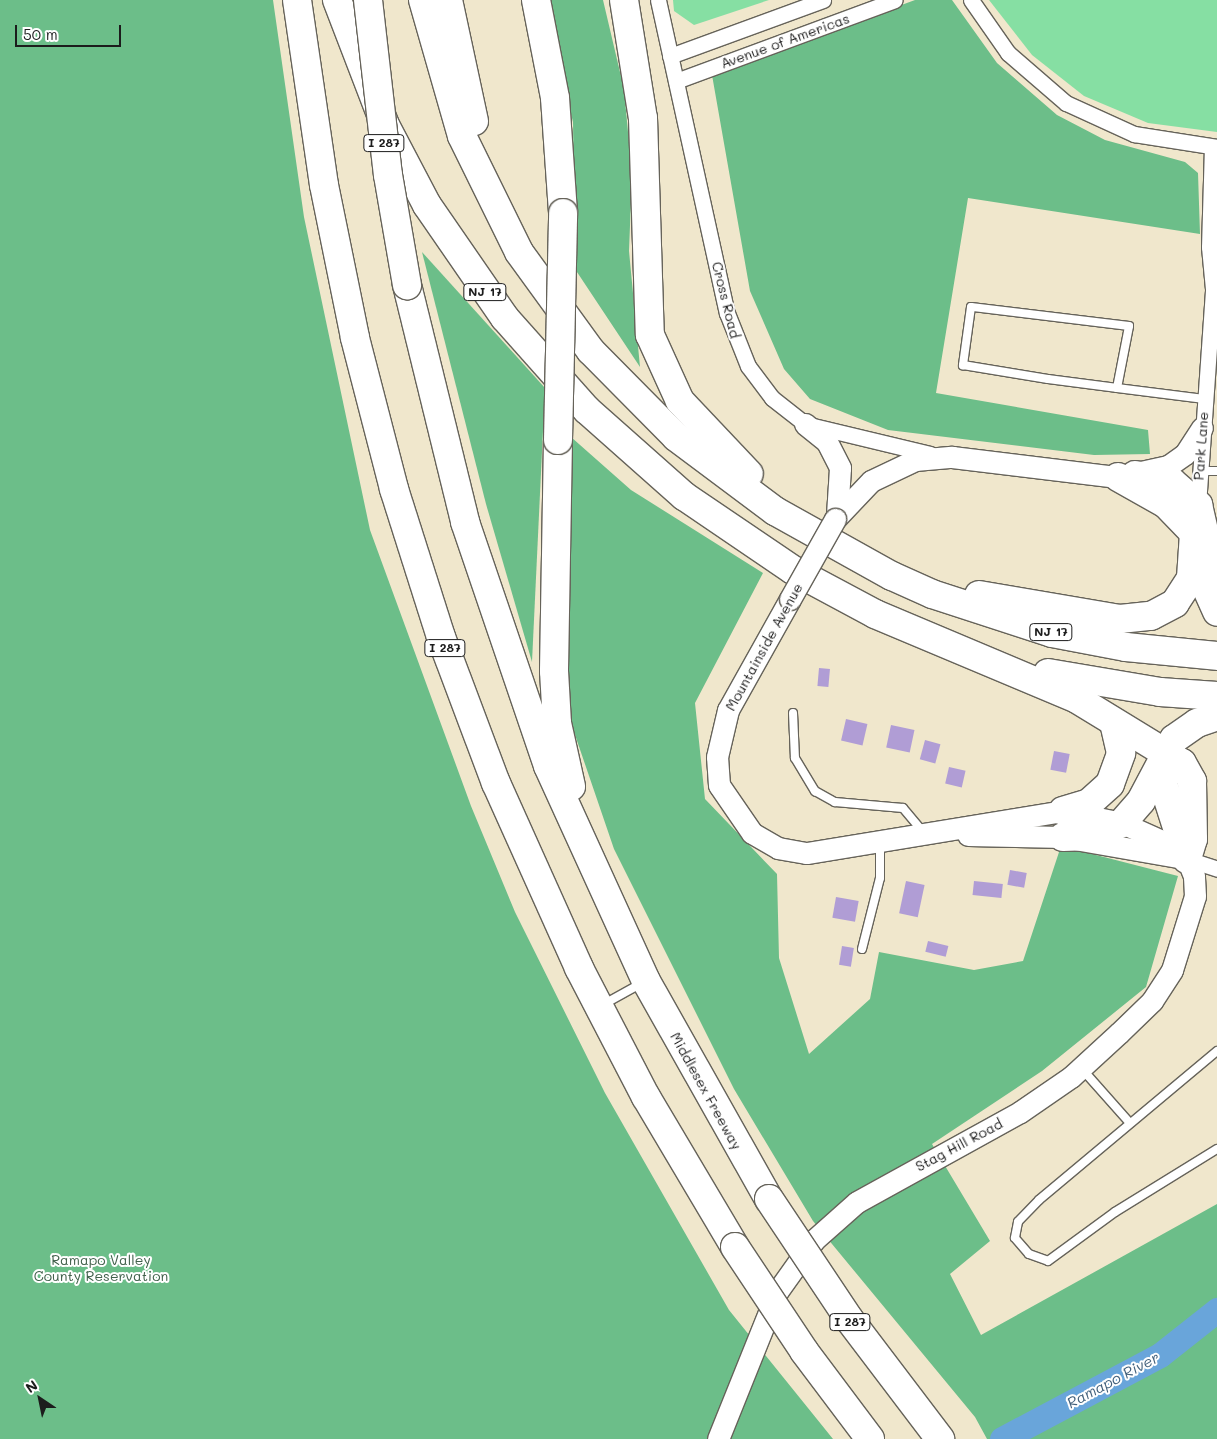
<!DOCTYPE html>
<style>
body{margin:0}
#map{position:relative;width:1217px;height:1439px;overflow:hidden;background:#f0e7cc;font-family:Mali,sans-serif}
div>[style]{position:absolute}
.green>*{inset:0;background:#86dfa3}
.forest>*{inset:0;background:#6cbe89}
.river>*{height:25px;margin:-12.5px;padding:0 12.5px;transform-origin:12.5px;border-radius:12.5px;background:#69a5da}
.building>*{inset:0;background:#b09dd5;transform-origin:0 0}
.roads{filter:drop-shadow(1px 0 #66635a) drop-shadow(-1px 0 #66635a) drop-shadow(0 1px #66635a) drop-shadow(0 -1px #66635a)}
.lane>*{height:8px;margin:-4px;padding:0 4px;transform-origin:4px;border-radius:4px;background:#fff}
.street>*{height:15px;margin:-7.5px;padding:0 7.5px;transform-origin:7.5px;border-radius:7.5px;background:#fff}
.secondary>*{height:21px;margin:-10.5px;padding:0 10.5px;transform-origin:10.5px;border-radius:10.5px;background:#fff}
.highway>*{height:28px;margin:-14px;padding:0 14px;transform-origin:14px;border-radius:14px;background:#fff}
.bridges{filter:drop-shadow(1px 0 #66635a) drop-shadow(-1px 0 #66635a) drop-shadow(0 1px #66635a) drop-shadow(0 -1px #66635a)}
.secondary-bridge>*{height:21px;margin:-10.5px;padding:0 10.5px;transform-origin:10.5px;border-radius:10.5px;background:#fff}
.highway-bridge>*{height:28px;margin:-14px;padding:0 14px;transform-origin:14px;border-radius:14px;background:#fff}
span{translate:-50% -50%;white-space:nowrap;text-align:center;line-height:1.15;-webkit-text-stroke:4px #fff;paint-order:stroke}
.shield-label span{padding:1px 4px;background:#fff;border:1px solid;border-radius:4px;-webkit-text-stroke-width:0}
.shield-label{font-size:12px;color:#1c1c1c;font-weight:700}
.street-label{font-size:14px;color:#1c1c1c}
.park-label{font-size:14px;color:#41604b}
.water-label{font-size:15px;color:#42607b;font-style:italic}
.north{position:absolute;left:15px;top:1374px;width:50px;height:50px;-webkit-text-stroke:4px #fff;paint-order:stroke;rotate:326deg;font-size:14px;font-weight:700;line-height:20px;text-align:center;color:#1c1c1c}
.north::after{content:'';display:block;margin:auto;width:18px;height:22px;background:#1c1c1c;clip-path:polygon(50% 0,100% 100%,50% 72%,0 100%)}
.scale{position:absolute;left:15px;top:25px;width:106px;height:22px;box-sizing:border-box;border:2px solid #1c1c1c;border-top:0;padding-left:6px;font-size:15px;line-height:18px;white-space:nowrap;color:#1c1c1c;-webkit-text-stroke:4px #fff;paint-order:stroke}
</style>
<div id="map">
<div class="green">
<i style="clip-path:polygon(673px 0,769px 0,694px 25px,674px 11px)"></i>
<i style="clip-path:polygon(989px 0,1217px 0,1217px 132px,1148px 123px,1084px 96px,1032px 55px)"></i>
</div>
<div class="forest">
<i style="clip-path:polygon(0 0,273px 0,304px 217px,370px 530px,471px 806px,515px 912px,605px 1093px,729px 1310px,833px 1439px,0 1439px)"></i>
<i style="clip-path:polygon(543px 0,603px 0,624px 89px,632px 175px,629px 251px,640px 367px,575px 269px,573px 122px)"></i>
<i style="clip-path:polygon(915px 0,952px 0,997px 63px,1057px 115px,1105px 140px,1185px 162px,1198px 173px,1200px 234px,968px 198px,936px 393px,1148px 430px,1150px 454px,1094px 455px,888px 430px,810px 399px,784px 369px,750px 291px,712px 75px)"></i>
<i style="clip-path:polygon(422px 252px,545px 388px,532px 662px,486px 504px)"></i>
<i style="clip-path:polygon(571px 437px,631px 490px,763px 573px,695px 703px,705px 799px,777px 874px,779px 958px,809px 1054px,870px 999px,879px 952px,974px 970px,1023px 961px,1061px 846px,1178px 876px,1146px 987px,1042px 1071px,932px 1144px,990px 1241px,950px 1274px,981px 1335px,1217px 1204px,1217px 1439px,987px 1439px,975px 1417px,813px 1221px,734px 1089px,614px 849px,573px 729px,563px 654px)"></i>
</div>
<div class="river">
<i style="left:1002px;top:1439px;width:179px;rotate:-28deg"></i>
<i style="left:1160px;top:1355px;width:73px;rotate:-38.3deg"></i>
</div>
<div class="building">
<i style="left:819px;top:668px;width:11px;height:18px;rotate:5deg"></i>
<i style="left:846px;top:719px;width:22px;height:22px;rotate:13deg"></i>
<i style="left:891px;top:725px;width:24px;height:23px;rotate:12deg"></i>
<i style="left:925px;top:740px;width:16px;height:20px;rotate:15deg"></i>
<i style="left:1054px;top:751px;width:16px;height:19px;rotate:11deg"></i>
<i style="left:949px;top:767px;width:17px;height:17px;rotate:13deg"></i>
<i style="left:1010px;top:870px;width:17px;height:15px;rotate:10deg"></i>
<i style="left:906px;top:881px;width:19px;height:33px;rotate:12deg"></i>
<i style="left:974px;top:881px;width:29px;height:14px;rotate:6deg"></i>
<i style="left:836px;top:897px;width:23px;height:21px;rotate:10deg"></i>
<i style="left:928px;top:941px;width:21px;height:11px;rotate:14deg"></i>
<i style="left:842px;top:946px;width:12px;height:19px;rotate:9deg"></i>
</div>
<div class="roads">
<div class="lane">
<i style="left:1117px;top:388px;width:63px;rotate:-79deg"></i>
<i style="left:1129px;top:326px;width:159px;rotate:-173.1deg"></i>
<i style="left:971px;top:307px;width:59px;rotate:97.9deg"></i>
<i style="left:963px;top:365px;width:86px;rotate:9.4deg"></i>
<i style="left:1048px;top:379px;width:70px;rotate:7.4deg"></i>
<i style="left:1117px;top:388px;width:88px;rotate:7.2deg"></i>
<i style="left:1199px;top:471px;width:18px"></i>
<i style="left:793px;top:713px;width:45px;rotate:87.5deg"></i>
<i style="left:795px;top:758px;width:39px;rotate:59deg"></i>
<i style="left:815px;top:791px;width:23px;rotate:29deg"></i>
<i style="left:835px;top:802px;width:68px;rotate:5deg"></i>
<i style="left:903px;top:808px;width:31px;rotate:50deg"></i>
<i style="left:862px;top:949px;width:73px;rotate:-75.8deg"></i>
<i style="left:880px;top:878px;width:34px;rotate:-90deg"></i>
<i style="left:604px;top:1004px;width:43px;rotate:-28.9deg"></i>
<i style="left:1217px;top:1051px;width:232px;rotate:140.1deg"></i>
<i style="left:1039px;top:1200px;width:30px;rotate:134deg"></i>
<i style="left:1018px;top:1222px;width:16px;rotate:101deg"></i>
<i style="left:1015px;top:1238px;width:21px;rotate:49deg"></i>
<i style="left:1029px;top:1254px;width:20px;rotate:20deg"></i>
<i style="left:1048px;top:1261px;width:83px;rotate:-36.2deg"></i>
<i style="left:1115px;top:1212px;width:120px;rotate:-31.7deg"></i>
<i style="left:1082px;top:1069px;width:72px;rotate:48.4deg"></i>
</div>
<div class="street">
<i style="left:658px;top:0;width:321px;rotate:77.6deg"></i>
<i style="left:727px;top:313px;width:57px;rotate:68.4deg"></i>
<i style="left:748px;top:366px;width:40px;rotate:53deg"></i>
<i style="left:772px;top:398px;width:42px;rotate:38.2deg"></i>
<i style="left:805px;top:424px;width:129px;rotate:13.5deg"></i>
<i style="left:971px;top:0;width:65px;rotate:55.1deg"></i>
<i style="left:1008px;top:53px;width:77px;rotate:40.8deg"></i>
<i style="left:1066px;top:103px;width:75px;rotate:24.5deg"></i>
<i style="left:1134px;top:134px;width:84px;rotate:8.9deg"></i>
<i style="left:670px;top:56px;width:163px;rotate:-20.1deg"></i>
<i style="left:676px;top:81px;width:233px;rotate:-20.3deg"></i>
<i style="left:1198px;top:505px;width:217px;rotate:-86deg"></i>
<i style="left:1213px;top:289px;width:42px;rotate:-95.4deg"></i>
<i style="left:1209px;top:247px;width:100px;rotate:-88.3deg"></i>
<i style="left:1187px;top:859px;width:32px;rotate:18deg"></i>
</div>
<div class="secondary">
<i style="left:805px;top:424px;width:28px;rotate:39deg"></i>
<i style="left:827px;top:442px;width:29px;rotate:63deg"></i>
<i style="left:840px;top:468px;width:47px;rotate:93.7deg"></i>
<i style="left:835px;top:519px;width:52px;rotate:-46.5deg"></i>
<i style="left:871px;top:481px;width:49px;rotate:-25.5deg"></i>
<i style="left:915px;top:460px;width:37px;rotate:-5deg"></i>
<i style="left:952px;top:457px;width:167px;rotate:6.9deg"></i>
<i style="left:1118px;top:477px;width:51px;rotate:-12.4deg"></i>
<i style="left:1168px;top:466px;width:21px;rotate:-35deg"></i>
<i style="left:1185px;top:454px;width:31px;rotate:-57deg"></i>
<i style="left:968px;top:835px;width:95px;rotate:1.2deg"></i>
<i style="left:1063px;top:837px;width:122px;rotate:9.9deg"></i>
<i style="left:718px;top:1439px;width:158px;rotate:-68.1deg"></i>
<i style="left:777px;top:1292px;width:64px;rotate:-54.6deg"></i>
<i style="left:814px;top:1240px;width:57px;rotate:-41.5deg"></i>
<i style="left:857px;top:1202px;width:186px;rotate:-28.9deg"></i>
<i style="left:1020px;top:1112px;width:62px;rotate:-34.5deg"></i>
<i style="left:1071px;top:1077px;width:65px;rotate:-42.5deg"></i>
<i style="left:1119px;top:1033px;width:46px;rotate:-44.1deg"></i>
<i style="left:1152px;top:1001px;width:37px;rotate:-57deg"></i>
<i style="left:1172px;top:970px;width:77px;rotate:-72.7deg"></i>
<i style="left:1195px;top:896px;width:20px;rotate:-93deg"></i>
<i style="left:1194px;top:876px;width:18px;rotate:-112deg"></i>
<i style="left:1187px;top:859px;width:31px;rotate:-144deg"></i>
<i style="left:1162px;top:841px;width:44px;rotate:-155.8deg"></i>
<i style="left:1122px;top:823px;width:60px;rotate:-168.5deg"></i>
<i style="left:1063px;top:811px;width:260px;rotate:170.7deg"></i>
<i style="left:806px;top:853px;width:28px;rotate:-170deg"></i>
<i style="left:778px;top:848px;width:30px;rotate:-150deg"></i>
<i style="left:752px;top:833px;width:58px;rotate:-124.5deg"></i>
<i style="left:719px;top:785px;width:28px;rotate:-94deg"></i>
<i style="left:717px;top:757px;width:48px;rotate:-76.8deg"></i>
<i style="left:728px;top:710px;width:127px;rotate:-60.8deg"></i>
</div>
<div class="highway">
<i style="left:297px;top:0;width:187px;rotate:81.7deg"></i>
<i style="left:324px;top:185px;width:156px;rotate:78.5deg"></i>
<i style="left:355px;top:338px;width:156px;rotate:75.5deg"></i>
<i style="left:394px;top:489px;width:155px;rotate:72.4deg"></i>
<i style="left:441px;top:637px;width:156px;rotate:69.4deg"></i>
<i style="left:496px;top:783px;width:203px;rotate:65.8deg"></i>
<i style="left:579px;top:968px;width:145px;rotate:62.6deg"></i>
<i style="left:646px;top:1097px;width:174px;rotate:59.3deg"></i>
<i style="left:337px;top:0;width:134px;rotate:69deg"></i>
<i style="left:385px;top:125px;width:90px;rotate:62.3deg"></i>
<i style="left:427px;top:205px;width:137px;rotate:55.4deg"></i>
<i style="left:505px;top:318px;width:123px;rotate:48.3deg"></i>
<i style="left:587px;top:410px;width:130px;rotate:41.6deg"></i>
<i style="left:684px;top:496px;width:132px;rotate:34.2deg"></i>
<i style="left:793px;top:570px;width:93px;rotate:28.2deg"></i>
<i style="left:875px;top:614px;width:219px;rotate:22.8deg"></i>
<i style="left:1077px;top:699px;width:123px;rotate:31.4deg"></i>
<i style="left:1182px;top:763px;width:21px;rotate:61deg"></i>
<i style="left:1192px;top:781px;width:58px;rotate:89deg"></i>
<i style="left:1193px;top:839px;width:21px;rotate:107deg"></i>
<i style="left:423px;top:0;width:141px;rotate:74deg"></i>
<i style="left:462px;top:136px;width:129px;rotate:63.8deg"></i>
<i style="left:519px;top:252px;width:122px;rotate:54deg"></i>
<i style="left:591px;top:351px;width:121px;rotate:45.3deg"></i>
<i style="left:676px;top:437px;width:124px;rotate:36.8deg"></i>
<i style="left:775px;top:511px;width:134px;rotate:29.1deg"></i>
<i style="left:892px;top:576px;width:44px;rotate:24.2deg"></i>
<i style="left:932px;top:594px;width:126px;rotate:18deg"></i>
<i style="left:1052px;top:633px;width:75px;rotate:10.7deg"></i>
<i style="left:1126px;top:647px;width:91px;rotate:5.6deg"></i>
<i style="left:448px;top:0;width:124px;rotate:77.9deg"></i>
<i style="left:536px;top:0;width:100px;rotate:79deg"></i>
<i style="left:555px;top:98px;width:115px;rotate:86deg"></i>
<i style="left:624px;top:0;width:120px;rotate:80.9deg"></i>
<i style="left:643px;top:118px;width:217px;rotate:88.2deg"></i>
<i style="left:650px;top:335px;width:72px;rotate:65.6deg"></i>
<i style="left:680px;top:401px;width:100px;rotate:46.6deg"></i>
<i style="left:407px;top:285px;width:244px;rotate:76.2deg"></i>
<i style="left:465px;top:522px;width:258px;rotate:71.2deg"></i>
<i style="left:548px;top:766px;width:236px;rotate:65.5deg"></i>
<i style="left:646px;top:981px;width:250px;rotate:60.6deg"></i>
<i style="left:558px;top:440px;width:231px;rotate:91deg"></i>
<i style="left:554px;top:671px;width:52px;rotate:86.7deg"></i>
<i style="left:557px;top:723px;width:65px;rotate:77.5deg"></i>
<i style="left:1135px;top:475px;width:38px;rotate:11deg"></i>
<i style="left:1172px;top:482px;width:35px;rotate:41deg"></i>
<i style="left:1198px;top:505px;width:31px;rotate:77deg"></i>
<i style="left:1205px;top:535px;width:52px;rotate:88.9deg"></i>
<i style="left:1206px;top:587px;width:27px;rotate:66deg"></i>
<i style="left:979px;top:595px;width:143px;rotate:9.7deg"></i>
<i style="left:1120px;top:619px;width:31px;rotate:-6deg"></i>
<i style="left:1151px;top:616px;width:27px;rotate:-28deg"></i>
<i style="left:1175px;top:603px;width:30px;rotate:-57deg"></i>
<i style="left:1191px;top:578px;width:45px;rotate:-86.2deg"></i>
<i style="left:1194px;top:533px;width:40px;rotate:-134deg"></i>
<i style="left:1166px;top:504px;width:55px;rotate:-150.6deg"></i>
<i style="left:1048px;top:673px;width:114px;rotate:9.6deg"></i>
<i style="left:1160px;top:692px;width:57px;rotate:4deg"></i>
<i style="left:1159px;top:771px;width:92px;rotate:72.3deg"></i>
<i style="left:1063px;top:811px;width:27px;rotate:-17deg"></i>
<i style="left:1089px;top:803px;width:28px;rotate:-42deg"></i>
<i style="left:1110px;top:784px;width:33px;rotate:-70deg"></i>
<i style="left:1121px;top:753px;width:31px;rotate:-103deg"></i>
<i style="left:1063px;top:837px;width:30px;rotate:-2deg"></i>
<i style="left:1093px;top:836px;width:32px;rotate:-24deg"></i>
<i style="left:1122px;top:823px;width:29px;rotate:-49deg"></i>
<i style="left:1141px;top:801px;width:70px;rotate:-62deg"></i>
<i style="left:1174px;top:739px;width:28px;rotate:-35deg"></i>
<i style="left:1197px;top:723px;width:21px;rotate:-19deg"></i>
</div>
</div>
<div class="bridges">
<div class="secondary-bridge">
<i style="left:790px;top:599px;width:92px;rotate:-60.6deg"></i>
</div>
<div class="highway-bridge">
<i style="left:368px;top:0;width:176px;rotate:83.5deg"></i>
<i style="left:388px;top:175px;width:112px;rotate:80.2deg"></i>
<i style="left:558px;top:440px;width:227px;rotate:-88.7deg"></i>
<i style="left:769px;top:1199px;width:144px;rotate:56.3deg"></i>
<i style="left:849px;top:1319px;width:151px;rotate:52.8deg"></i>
<i style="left:735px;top:1247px;width:125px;rotate:56.4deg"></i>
<i style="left:804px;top:1351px;width:110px;rotate:53.1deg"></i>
</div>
</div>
<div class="shield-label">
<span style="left:384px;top:143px">I 287</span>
<span style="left:485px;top:292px">NJ 17</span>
<span style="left:1051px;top:632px">NJ 17</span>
<span style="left:445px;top:648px">I 287</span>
<span style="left:850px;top:1322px">I 287</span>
</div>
<div class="street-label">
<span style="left:785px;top:41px;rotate:-20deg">Avenue of Americas</span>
<span style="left:726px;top:300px;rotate:76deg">Cross Road</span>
<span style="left:1201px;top:446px;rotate:-86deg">Park Lane</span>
<span style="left:764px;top:647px;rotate:-61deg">Mountainside Avenue</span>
<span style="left:706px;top:1091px;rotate:61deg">Middlesex Freeway</span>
<span style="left:959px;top:1145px;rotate:-28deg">Stag Hill Road</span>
</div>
<div class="park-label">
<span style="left:101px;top:1268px">Ramapo Valley<br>County Reservation</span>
</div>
<div class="water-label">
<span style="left:1113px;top:1380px;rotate:-28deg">Ramapo River</span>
</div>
<div class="north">N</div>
<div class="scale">50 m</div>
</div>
